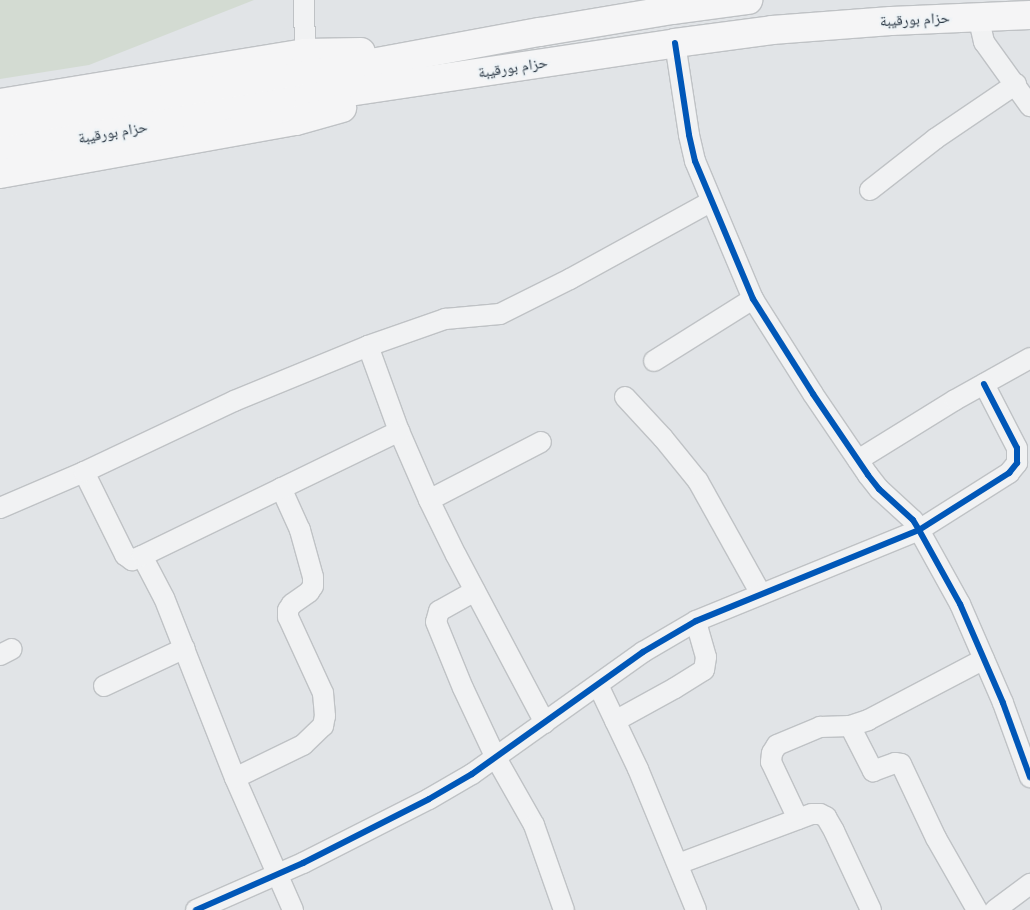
<!DOCTYPE html>
<meta charset="utf-8">
<style>
body{margin:0}
#map{position:relative;width:1030px;height:910px;overflow:hidden;background:#e1e4e7;font-family:Raleway,"Noto Naskh Arabic",sans-serif}
div>[style]{position:absolute}
.green>*{inset:0;background:#d3dbd2}
.roads{filter:drop-shadow(1px 0 #bfc2c5) drop-shadow(-1px 0 #bfc2c5) drop-shadow(0 1px #bfc2c5) drop-shadow(0 -1px #bfc2c5)}
.minor>*{height:20px;margin:-10px;padding:0 10px;transform-origin:10px;border-radius:10px;background:#f1f2f3}
.highway>*{height:28px;margin:-14px;padding:0 14px;transform-origin:14px;border-radius:14px;background:#f5f5f6}
.cycleway>*{height:6px;margin:-3px;padding:0 3px;transform-origin:3px;border-radius:3px;background:#0057b8}
span{translate:-50% -50%;white-space:nowrap;text-align:center;line-height:1.15;-webkit-text-stroke:4px #eef3f6;paint-order:stroke}
.street-label{font-size:15px;color:#273441}
</style>
<div id="map">
<div class="green">
<i style="clip-path:polygon(0 0,254px 0,89px 65px,0 79px)"></i>
</div>
<div class="roads">
<div class="minor">
<i style="left:304px;top:0;width:53px;rotate:88.9deg"></i>
<i style="left:978px;top:16px;width:27px;rotate:77deg"></i>
<i style="left:984px;top:42px;width:79px;rotate:54.3deg"></i>
<i style="left:675px;top:43px;width:93px;rotate:81.3deg"></i>
<i style="left:689px;top:135px;width:27px;rotate:77deg"></i>
<i style="left:695px;top:161px;width:150px;rotate:67.2deg"></i>
<i style="left:753px;top:299px;width:112px;rotate:57.7deg"></i>
<i style="left:813px;top:394px;width:98px;rotate:55.8deg"></i>
<i style="left:868px;top:475px;width:18px;rotate:52deg"></i>
<i style="left:879px;top:489px;width:46px;rotate:42.4deg"></i>
<i style="left:913px;top:520px;width:12px;rotate:59deg"></i>
<i style="left:919px;top:530px;width:85px;rotate:61deg"></i>
<i style="left:960px;top:604px;width:108px;rotate:66.5deg"></i>
<i style="left:1003px;top:703px;width:79px;rotate:70deg"></i>
<i style="left:870px;top:190px;width:83px;rotate:-38.1deg"></i>
<i style="left:935px;top:139px;width:98px;rotate:-34.2deg"></i>
<i style="left:368px;top:346px;width:90px;rotate:70deg"></i>
<i style="left:399px;top:431px;width:75px;rotate:66.5deg"></i>
<i style="left:429px;top:500px;width:61px;rotate:63.9deg"></i>
<i style="left:456px;top:555px;width:190px;rotate:62.1deg"></i>
<i style="left:654px;top:361px;width:117px;rotate:-32.1deg"></i>
<i style="left:625px;top:397px;width:56px;rotate:47.2deg"></i>
<i style="left:663px;top:438px;width:55px;rotate:50.9deg"></i>
<i style="left:698px;top:481px;width:129px;rotate:60.9deg"></i>
<i style="left:858px;top:460px;width:114px;rotate:-31.7deg"></i>
<i style="left:955px;top:400px;width:86px;rotate:-29.2deg"></i>
<i style="left:84px;top:472px;width:93px;rotate:63.7deg"></i>
<i style="left:125px;top:555px;width:9px;rotate:36deg"></i>
<i style="left:132px;top:560px;width:11px;rotate:-22deg"></i>
<i style="left:429px;top:500px;width:126px;rotate:-27.4deg"></i>
<i style="left:0;top:508px;width:91px;rotate:-23.2deg"></i>
<i style="left:84px;top:472px;width:166px;rotate:-25.3deg"></i>
<i style="left:234px;top:401px;width:145px;rotate:-22.3deg"></i>
<i style="left:368px;top:346px;width:82px;rotate:-19.3deg"></i>
<i style="left:445px;top:319px;width:55px;rotate:-5.2deg"></i>
<i style="left:500px;top:314px;width:78px;rotate:-26.6deg"></i>
<i style="left:570px;top:279px;width:160px;rotate:-28.8deg"></i>
<i style="left:475px;top:591px;width:41px;rotate:150.9deg"></i>
<i style="left:439px;top:611px;width:11px;rotate:105deg"></i>
<i style="left:436px;top:622px;width:71px;rotate:67.8deg"></i>
<i style="left:463px;top:688px;width:77px;rotate:64.8deg"></i>
<i style="left:496px;top:758px;width:77px;rotate:60.4deg"></i>
<i style="left:534px;top:825px;width:90px;rotate:70.6deg"></i>
<i style="left:0;top:655px;width:13px;rotate:-27deg"></i>
<i style="left:598px;top:685px;width:93px;rotate:64.5deg"></i>
<i style="left:638px;top:769px;width:152px;rotate:67.6deg"></i>
<i style="left:104px;top:686px;width:89px;rotate:-25.1deg"></i>
<i style="left:615px;top:721px;width:68px;rotate:-28.8deg"></i>
<i style="left:675px;top:688px;width:34px;rotate:-32deg"></i>
<i style="left:704px;top:670px;width:13px;rotate:-81deg"></i>
<i style="left:706px;top:657px;width:37px;rotate:-106deg"></i>
<i style="left:850px;top:726px;width:51px;rotate:62.9deg"></i>
<i style="left:873px;top:771px;width:23px;rotate:-20deg"></i>
<i style="left:895px;top:763px;width:6px;rotate:9deg"></i>
<i style="left:901px;top:764px;width:82px;rotate:64.7deg"></i>
<i style="left:936px;top:838px;width:83px;rotate:60.3deg"></i>
<i style="left:235px;top:778px;width:76px;rotate:-25.9deg"></i>
<i style="left:303px;top:745px;width:28px;rotate:-44deg"></i>
<i style="left:323px;top:726px;width:10px;rotate:-79deg"></i>
<i style="left:325px;top:716px;width:23px;rotate:-95deg"></i>
<i style="left:323px;top:693px;width:84px;rotate:-114.7deg"></i>
<i style="left:288px;top:617px;width:7px;rotate:-90deg"></i>
<i style="left:288px;top:610px;width:7px;rotate:-56deg"></i>
<i style="left:292px;top:604px;width:21px;rotate:-35deg"></i>
<i style="left:309px;top:592px;width:7px;rotate:-56deg"></i>
<i style="left:313px;top:586px;width:9px;rotate:-90deg"></i>
<i style="left:313px;top:577px;width:49px;rotate:-105.5deg"></i>
<i style="left:300px;top:530px;width:46px;rotate:-114.3deg"></i>
<i style="left:798px;top:819px;width:63px;rotate:-115.3deg"></i>
<i style="left:771px;top:762px;width:9px;rotate:-84deg"></i>
<i style="left:772px;top:753px;width:9px;rotate:-58deg"></i>
<i style="left:777px;top:745px;width:47px;rotate:-22.7deg"></i>
<i style="left:820px;top:727px;width:30px;rotate:-2deg"></i>
<i style="left:850px;top:726px;width:19px;rotate:-18deg"></i>
<i style="left:868px;top:720px;width:131px;rotate:-27.7deg"></i>
<i style="left:678px;top:864px;width:143px;rotate:-20.5deg"></i>
<i style="left:812px;top:814px;width:8px"></i>
<i style="left:820px;top:814px;width:7px;rotate:27deg"></i>
<i style="left:826px;top:817px;width:16px;rotate:60deg"></i>
<i style="left:834px;top:831px;width:87px;rotate:64.9deg"></i>
<i style="left:196px;top:910px;width:117px;rotate:-23.7deg"></i>
<i style="left:303px;top:863px;width:141px;rotate:-26.9deg"></i>
<i style="left:429px;top:799px;width:50px;rotate:-30.2deg"></i>
<i style="left:472px;top:774px;width:210px;rotate:-35.5deg"></i>
<i style="left:643px;top:652px;width:61px;rotate:-30.3deg"></i>
<i style="left:696px;top:621px;width:241px;rotate:-22.2deg"></i>
<i style="left:919px;top:530px;width:107px;rotate:-32.3deg"></i>
<i style="left:1009px;top:473px;width:13px;rotate:-51deg"></i>
<i style="left:1017px;top:463px;width:15px;rotate:-90deg"></i>
<i style="left:1017px;top:448px;width:72px;rotate:-117.3deg"></i>
<i style="left:293px;top:910px;width:144px;rotate:-113.7deg"></i>
<i style="left:235px;top:778px;width:193px;rotate:-111.5deg"></i>
<i style="left:164px;top:598px;width:47px;rotate:-117.6deg"></i>
<i style="left:142px;top:556px;width:286px;rotate:-25.9deg"></i>
<i style="left:995px;top:910px;width:44px;rotate:-36.6deg"></i>
</div>
<div class="highway">
<i style="left:0;top:103px;width:309px;rotate:-9.3deg"></i>
<i style="left:305px;top:53px;width:56px;rotate:-1deg"></i>
<i style="left:0;top:127px;width:311px;rotate:-9.6deg"></i>
<i style="left:307px;top:75px;width:237px;rotate:-10.5deg"></i>
<i style="left:540px;top:32px;width:134px;rotate:-9.5deg"></i>
<i style="left:672px;top:10px;width:77px;rotate:-7.5deg"></i>
<i style="left:0;top:152px;width:314px;rotate:-9.9deg"></i>
<i style="left:309px;top:98px;width:370px;rotate:-8.5deg"></i>
<i style="left:675px;top:43px;width:98px;rotate:-7.6deg"></i>
<i style="left:772px;top:30px;width:119px;rotate:-4.3deg"></i>
<i style="left:891px;top:21px;width:139px;rotate:-2.5deg"></i>
<i style="left:0;top:174px;width:301px;rotate:-10.2deg"></i>
<i style="left:296px;top:121px;width:48px;rotate:-15.8deg"></i>
</div>
</div>
<div class="cycleway">
<i style="left:675px;top:43px;width:93px;rotate:81.3deg"></i>
<i style="left:689px;top:135px;width:27px;rotate:77deg"></i>
<i style="left:695px;top:161px;width:150px;rotate:67.2deg"></i>
<i style="left:753px;top:299px;width:112px;rotate:57.7deg"></i>
<i style="left:813px;top:394px;width:98px;rotate:55.8deg"></i>
<i style="left:868px;top:475px;width:18px;rotate:52deg"></i>
<i style="left:879px;top:489px;width:46px;rotate:42.4deg"></i>
<i style="left:913px;top:520px;width:12px;rotate:59deg"></i>
<i style="left:919px;top:530px;width:85px;rotate:61deg"></i>
<i style="left:960px;top:604px;width:108px;rotate:66.5deg"></i>
<i style="left:1003px;top:703px;width:79px;rotate:70deg"></i>
<i style="left:196px;top:910px;width:117px;rotate:-23.7deg"></i>
<i style="left:303px;top:863px;width:141px;rotate:-26.9deg"></i>
<i style="left:429px;top:799px;width:50px;rotate:-30.2deg"></i>
<i style="left:472px;top:774px;width:210px;rotate:-35.5deg"></i>
<i style="left:643px;top:652px;width:61px;rotate:-30.3deg"></i>
<i style="left:696px;top:621px;width:241px;rotate:-22.2deg"></i>
<i style="left:919px;top:530px;width:107px;rotate:-32.3deg"></i>
<i style="left:1009px;top:473px;width:13px;rotate:-51deg"></i>
<i style="left:1017px;top:463px;width:15px;rotate:-90deg"></i>
<i style="left:1017px;top:448px;width:72px;rotate:-117.3deg"></i>
</div>
<div class="street-label">
<span style="left:915px;top:20px;rotate:-3deg">حزام بورقيبة</span>
<span style="left:513px;top:68px;rotate:-9deg">حزام بورقيبة</span>
<span style="left:113px;top:133px;rotate:-10deg">حزام بورقيبة</span>
</div>
</div>
